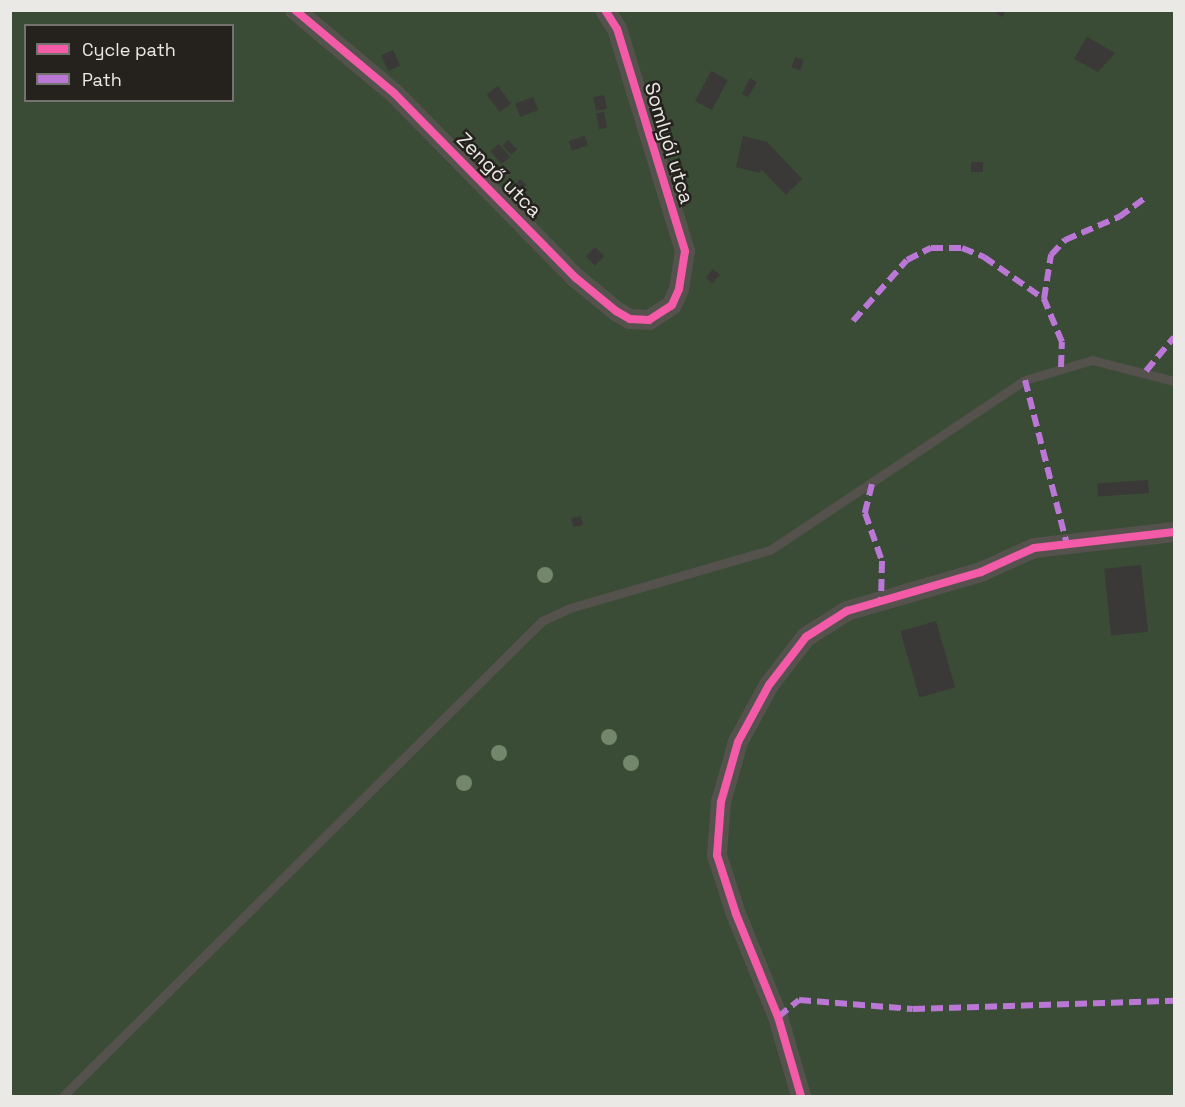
<!DOCTYPE html>
<meta charset="utf-8">
<style>
body{margin:0}
#map{position:relative;width:1185px;height:1107px;overflow:hidden;background:#24221f;font-family:"Space Grotesk",sans-serif}
div>[style]{position:absolute}
.green>*{inset:0;background:#3a4b36}
.building>*{inset:0;background:#3a3937;transform-origin:0 0}
.service>*{height:9px;margin:-4.5px;padding:0 4.5px;transform-origin:4.5px;border-radius:4.5px;background:#55524e}
.minor>*{height:20px;margin:-10px;padding:0 10px;transform-origin:10px;border-radius:10px;background:#55524e}
.quiet>*{height:6px;margin-top:-3px;transform-origin:0;background:repeating-linear-gradient(90deg,#ba77d6 0 12px,transparent 0 18px)}
.cycleway>*{height:8px;margin:-4px;padding:0 4px;transform-origin:4px;border-radius:4px;background:#f35aa7}
.trees>*{width:16px;height:16px;margin:-8px;border-radius:50%;background:#72876b}
span{translate:-50% -50%;white-space:nowrap;text-align:center;line-height:1.15;-webkit-text-stroke:5px #25221e;paint-order:stroke}
.street-label{font-size:20px;color:#ebe9e6}
.frame{position:absolute;inset:0;border:12px solid #ebe9e6;pointer-events:none}
.legend{position:absolute;left:24px;top:24px;width:210px;height:78px;box-sizing:border-box;background:#25221e;border:2px solid #74726e;margin:0;padding:8px 10px;list-style:none;font-size:18px;color:#ebe9e6}
.legend li{display:flex;align-items:center;gap:12px;height:30px}
.legend b{width:30px;border:2px solid #74726e}
</style>
<div id="map">
<div class="green">
<i style="clip-path:polygon(evenodd,10px 11px,1174px 11px,1174px 1096px,11px 1096px,10px 11px,26px 26px,232px 26px,232px 100px,26px 100px,26px 26px)"></i>
</div>
<div class="building">
<i style="clip-path:polygon(992px 10px,1002px 10px,1005px 13px,1002px 17px)"></i>
<i style="clip-path:polygon(1087px 37px,1115px 53px,1098px 72px,1074px 59px)"></i>
<i style="left:393px;top:50px;width:17px;height:13px;rotate:65deg"></i>
<i style="left:795px;top:57px;width:9px;height:11px;rotate:18deg"></i>
<i style="left:711px;top:71px;width:19px;height:34px;rotate:28deg"></i>
<i style="clip-path:polygon(750px 78px,757px 82px,748px 97px,742px 94px)"></i>
<i style="left:498px;top:86px;width:22px;height:14px;rotate:54deg"></i>
<i style="left:604px;top:95px;width:14px;height:11px;rotate:78deg"></i>
<i style="left:533px;top:97px;width:14px;height:19px;rotate:69deg"></i>
<i style="left:604px;top:112px;width:16px;height:8px;rotate:79deg"></i>
<i style="left:585px;top:136px;width:10px;height:17px;rotate:73deg"></i>
<i style="clip-path:polygon(743px 136px,767px 142px,802px 179px,786px 195px,761px 169px,760px 173px,736px 167px)"></i>
<i style="left:508px;top:140px;width:13px;height:8px;rotate:45deg"></i>
<i style="left:499px;top:144px;width:17px;height:11px;rotate:50deg"></i>
<i style="left:983px;top:162px;width:10px;height:12px;rotate:90deg"></i>
<i style="left:520px;top:179px;width:8px;height:14px;rotate:40deg"></i>
<i style="left:595px;top:247px;width:13px;height:13px;rotate:45deg"></i>
<i style="clip-path:polygon(713px 269px,720px 275px,712px 283px,706px 278px)"></i>
<i style="left:1148px;top:480px;width:13px;height:51px;rotate:86deg"></i>
<i style="left:581px;top:516px;width:9px;height:10px;rotate:77deg"></i>
<i style="left:1141px;top:565px;width:67px;height:37px;rotate:84deg"></i>
<i style="left:936px;top:621px;width:69px;height:37px;rotate:74deg"></i>
</div>
<div class="service">
<i style="left:63px;top:1096px;width:675px;rotate:-44.76deg"></i>
<i style="left:542px;top:621px;width:31px;rotate:-25deg"></i>
<i style="left:570px;top:608px;width:208px;rotate:-16.2deg"></i>
<i style="left:770px;top:550px;width:306px;rotate:-33.7deg"></i>
<i style="left:1025px;top:380px;width:70px;rotate:-16.6deg"></i>
<i style="left:1092px;top:360px;width:85px;rotate:14.4deg"></i>
</div>
<div class="minor">
<i style="left:295px;top:10px;width:129px;rotate:40deg"></i>
<i style="left:394px;top:93px;width:260px;rotate:45.5deg"></i>
<i style="left:576px;top:278px;width:52px;rotate:39.5deg"></i>
<i style="left:616px;top:311px;width:16px;rotate:30deg"></i>
<i style="left:630px;top:319px;width:19px;rotate:3deg"></i>
<i style="left:649px;top:320px;width:27px;rotate:-33deg"></i>
<i style="left:672px;top:305px;width:17px;rotate:-66deg"></i>
<i style="left:679px;top:289px;width:38px;rotate:-81deg"></i>
<i style="left:685px;top:251px;width:232px;rotate:-107deg"></i>
<i style="left:617px;top:29px;width:22px;rotate:-122deg"></i>
<i style="left:801px;top:1096px;width:82px;rotate:-106.2deg"></i>
<i style="left:778px;top:1017px;width:111px;rotate:-112.2deg"></i>
<i style="left:736px;top:914px;width:62px;rotate:-107.9deg"></i>
<i style="left:717px;top:855px;width:53px;rotate:-85.7deg"></i>
<i style="left:721px;top:802px;width:62px;rotate:-74.2deg"></i>
<i style="left:738px;top:742px;width:65px;rotate:-61.5deg"></i>
<i style="left:769px;top:685px;width:61px;rotate:-52.4deg"></i>
<i style="left:806px;top:637px;width:49px;rotate:-32.4deg"></i>
<i style="left:847px;top:611px;width:140px;rotate:-16.2deg"></i>
<i style="left:981px;top:572px;width:58px;rotate:-24.4deg"></i>
<i style="left:1034px;top:548px;width:141px;rotate:-6.5deg"></i>
</div>
<div class="quiet">
<i style="left:853px;top:321px;width:81px;rotate:-48.5deg"></i>
<i style="left:907px;top:260px;width:27px;rotate:-27deg"></i>
<i style="left:931px;top:248px;width:31px"></i>
<i style="left:962px;top:248px;width:24px;rotate:22deg"></i>
<i style="left:984px;top:257px;width:73px;rotate:35deg"></i>
<i style="left:1061px;top:367px;width:25px;rotate:-88deg"></i>
<i style="left:1062px;top:342px;width:47px;rotate:-112.7deg"></i>
<i style="left:1044px;top:299px;width:45px;rotate:-81deg"></i>
<i style="left:1051px;top:255px;width:21px;rotate:-47deg"></i>
<i style="left:1065px;top:240px;width:59px;rotate:-23.1deg"></i>
<i style="left:1119px;top:217px;width:32px;rotate:-36deg"></i>
<i style="left:1146px;top:371px;width:44px;rotate:-50.5deg"></i>
<i style="left:1025px;top:380px;width:166px;rotate:75.7deg"></i>
<i style="left:872px;top:484px;width:30px;rotate:104deg"></i>
<i style="left:865px;top:513px;width:51px;rotate:70.5deg"></i>
<i style="left:882px;top:561px;width:41px;rotate:91.4deg"></i>
<i style="left:778px;top:1017px;width:27px;rotate:-39deg"></i>
<i style="left:799px;top:1000px;width:114px;rotate:4.5deg"></i>
<i style="left:913px;top:1009px;width:261px;rotate:-1.8deg"></i>
</div>
<div class="cycleway">
<i style="left:295px;top:10px;width:129px;rotate:40deg"></i>
<i style="left:394px;top:93px;width:260px;rotate:45.5deg"></i>
<i style="left:576px;top:278px;width:52px;rotate:39.5deg"></i>
<i style="left:616px;top:311px;width:16px;rotate:30deg"></i>
<i style="left:630px;top:319px;width:19px;rotate:3deg"></i>
<i style="left:649px;top:320px;width:27px;rotate:-33deg"></i>
<i style="left:672px;top:305px;width:17px;rotate:-66deg"></i>
<i style="left:679px;top:289px;width:38px;rotate:-81deg"></i>
<i style="left:685px;top:251px;width:232px;rotate:-107deg"></i>
<i style="left:617px;top:29px;width:22px;rotate:-122deg"></i>
<i style="left:801px;top:1096px;width:82px;rotate:-106.2deg"></i>
<i style="left:778px;top:1017px;width:111px;rotate:-112.2deg"></i>
<i style="left:736px;top:914px;width:62px;rotate:-107.9deg"></i>
<i style="left:717px;top:855px;width:53px;rotate:-85.7deg"></i>
<i style="left:721px;top:802px;width:62px;rotate:-74.2deg"></i>
<i style="left:738px;top:742px;width:65px;rotate:-61.5deg"></i>
<i style="left:769px;top:685px;width:61px;rotate:-52.4deg"></i>
<i style="left:806px;top:637px;width:49px;rotate:-32.4deg"></i>
<i style="left:847px;top:611px;width:140px;rotate:-16.2deg"></i>
<i style="left:981px;top:572px;width:58px;rotate:-24.4deg"></i>
<i style="left:1034px;top:548px;width:141px;rotate:-6.5deg"></i>
</div>
<div class="trees">
<i style="left:545px;top:575px"></i>
<i style="left:609px;top:737px"></i>
<i style="left:499px;top:753px"></i>
<i style="left:631px;top:763px"></i>
<i style="left:464px;top:783px"></i>
</div>
<div class="street-label">
<span style="left:669px;top:143px;rotate:73deg">Somlyói utca</span>
<span style="left:499px;top:175px;rotate:45deg">Zengő utca</span>
</div>
<div class="frame"></div>
<ul class="legend">
<li><b style="height:8px;background:#f35aa7"></b>Cycle path</li>
<li><b style="height:8px;background:#ba77d6"></b>Path</li>
</ul>
</div>
